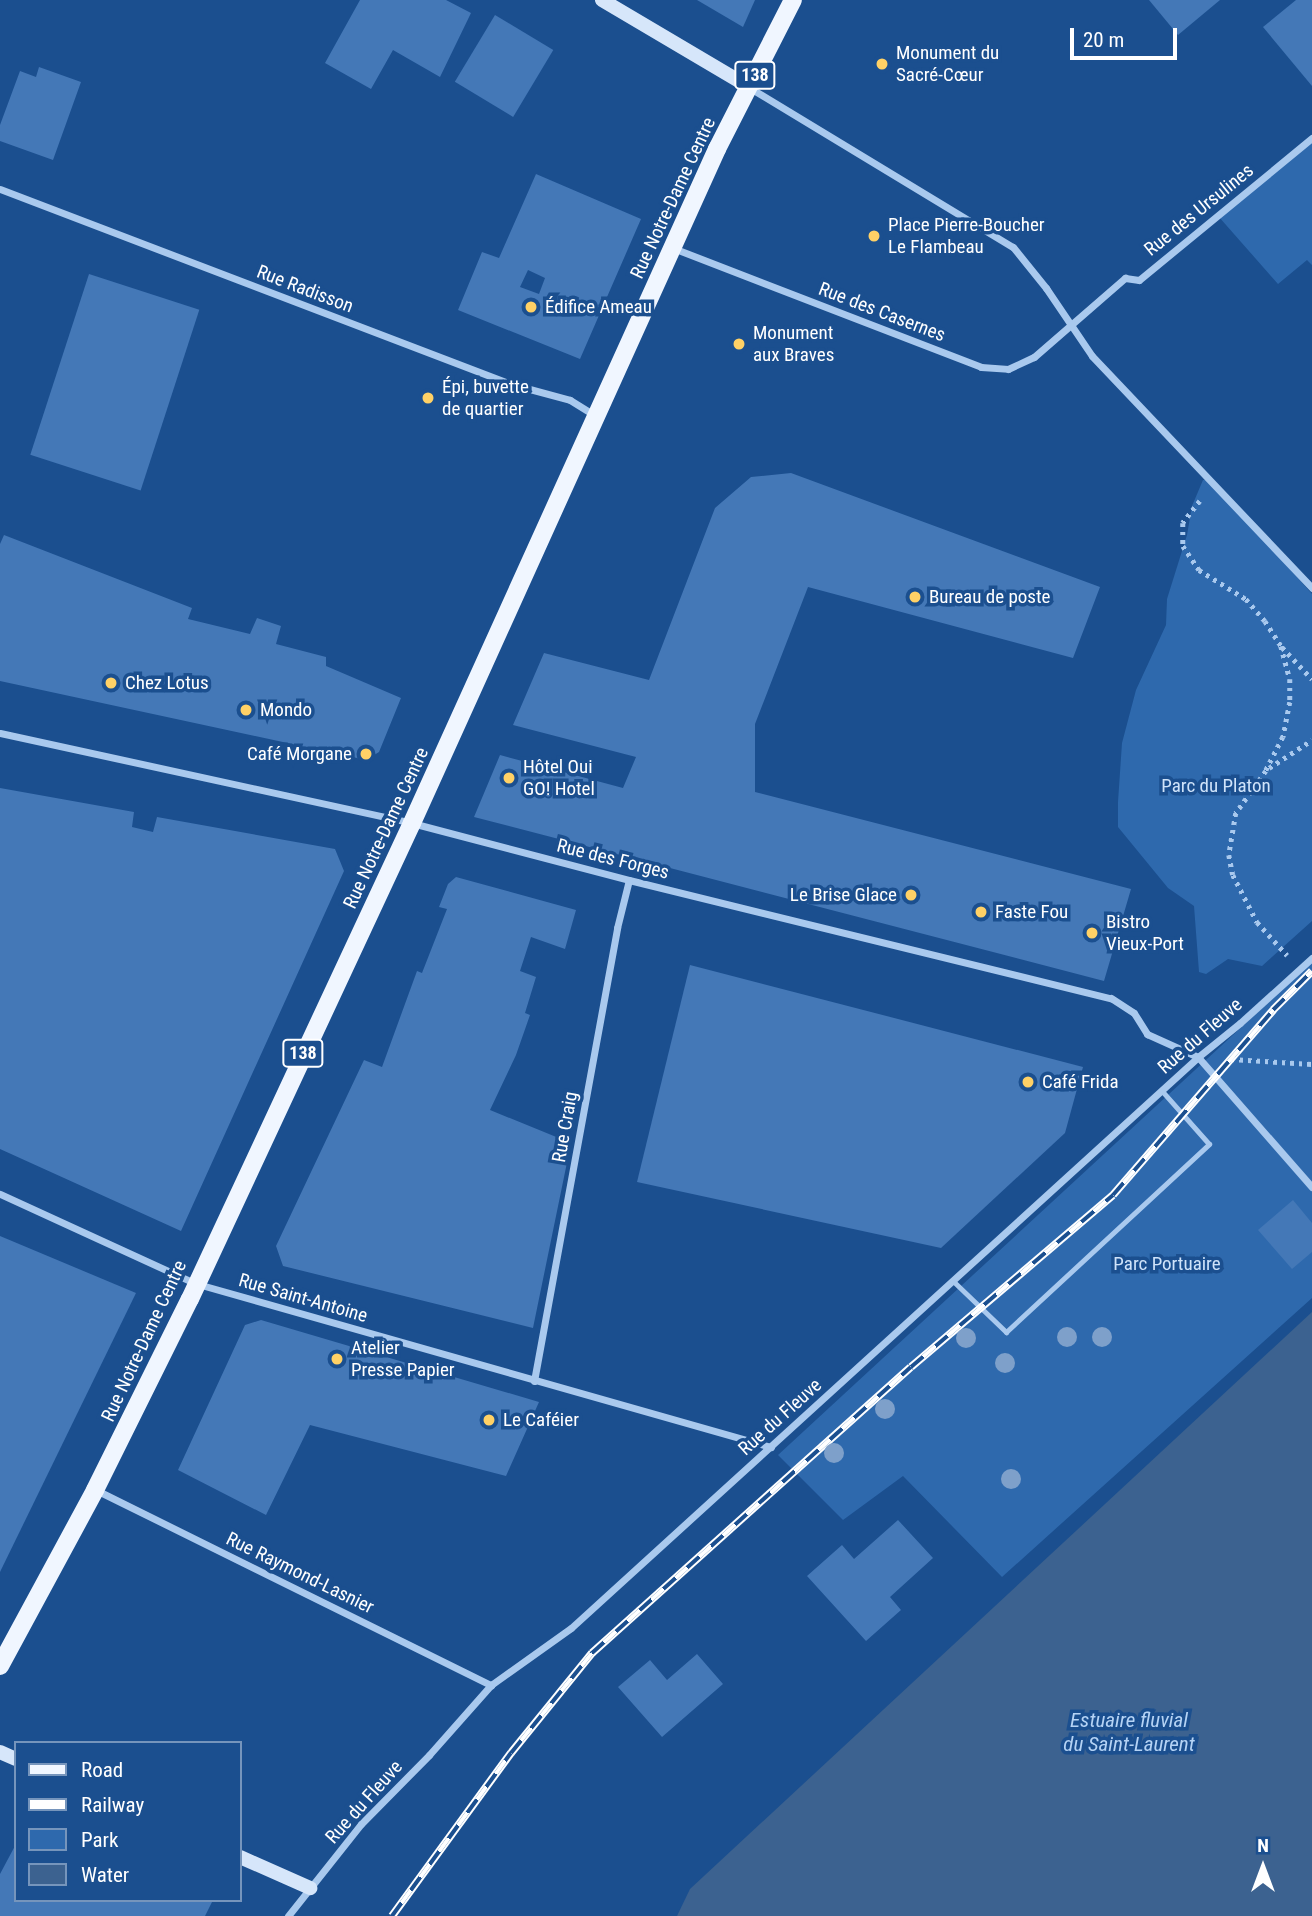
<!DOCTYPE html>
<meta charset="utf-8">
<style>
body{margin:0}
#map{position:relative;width:1312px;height:1916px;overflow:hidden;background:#1b4f8f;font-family:"Roboto Condensed",sans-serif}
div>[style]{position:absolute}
.green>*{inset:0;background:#2e69ad}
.water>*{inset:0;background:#3c6290}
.building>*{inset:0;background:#4478b7;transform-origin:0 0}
.path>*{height:4.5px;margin-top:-2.25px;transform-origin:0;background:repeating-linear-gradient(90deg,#a9c9ee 0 3.5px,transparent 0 8.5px)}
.lane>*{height:5px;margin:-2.5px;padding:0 2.5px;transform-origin:2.5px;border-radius:2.5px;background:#a9c9ee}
.street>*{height:7px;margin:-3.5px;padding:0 3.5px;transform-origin:3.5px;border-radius:3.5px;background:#a9c9ee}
.secondary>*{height:14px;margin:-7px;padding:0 7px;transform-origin:7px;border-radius:7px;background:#d6e6fa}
.primary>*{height:18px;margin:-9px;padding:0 9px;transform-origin:9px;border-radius:9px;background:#f0f6ff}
.rail>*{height:8px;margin-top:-4px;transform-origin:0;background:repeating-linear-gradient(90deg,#1b4f8f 0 16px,#fff 0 32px);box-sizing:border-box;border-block:2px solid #fff}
.trees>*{width:20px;height:20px;margin:-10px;border-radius:50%;background:#7ea0ca}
.dots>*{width:19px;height:19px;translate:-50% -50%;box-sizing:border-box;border:4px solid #1b4f8f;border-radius:50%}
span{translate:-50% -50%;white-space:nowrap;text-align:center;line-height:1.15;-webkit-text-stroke:7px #1b4f8f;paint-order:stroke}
.shield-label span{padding:2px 5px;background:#1b4f8f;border:2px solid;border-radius:5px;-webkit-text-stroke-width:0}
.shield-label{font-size:18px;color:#fff;font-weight:700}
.poi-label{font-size:19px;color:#fff}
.left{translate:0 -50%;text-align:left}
.right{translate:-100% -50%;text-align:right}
.street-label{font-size:19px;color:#fff}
.park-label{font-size:19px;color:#cfe3fa}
.water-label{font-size:21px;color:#b5d3f5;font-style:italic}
.legend{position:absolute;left:14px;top:1741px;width:228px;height:161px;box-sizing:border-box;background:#1b4f8f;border:2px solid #7695bc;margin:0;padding:9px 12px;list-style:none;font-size:21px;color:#fff}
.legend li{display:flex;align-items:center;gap:14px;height:35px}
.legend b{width:35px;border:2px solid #7695bc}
.north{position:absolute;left:1228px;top:1832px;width:70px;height:70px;-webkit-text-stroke:5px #1b4f8f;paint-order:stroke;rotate:0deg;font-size:19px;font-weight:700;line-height:28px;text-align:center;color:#fff}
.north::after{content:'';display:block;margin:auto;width:24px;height:32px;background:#fff;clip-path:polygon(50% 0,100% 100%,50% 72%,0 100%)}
.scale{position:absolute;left:1070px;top:28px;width:107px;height:32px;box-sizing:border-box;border:4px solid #fff;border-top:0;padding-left:9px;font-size:21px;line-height:24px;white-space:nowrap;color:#fff;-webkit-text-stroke:5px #1b4f8f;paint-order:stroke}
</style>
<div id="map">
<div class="green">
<i style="clip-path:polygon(1312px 141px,1312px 265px,1307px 260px,1278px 284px,1219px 217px)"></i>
<i style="clip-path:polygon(1203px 480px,1211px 480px,1312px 594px,1312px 921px,1262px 966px,1228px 959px,1206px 974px,1199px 972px,1194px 906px,1168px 888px,1118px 827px,1118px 802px,1122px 743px,1136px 690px,1166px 625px,1167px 599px,1187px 535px,1192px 506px)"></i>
<i style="clip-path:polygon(1312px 962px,1312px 1298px,1002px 1577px,903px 1476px,843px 1520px,778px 1455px)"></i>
</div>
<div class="water">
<i style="clip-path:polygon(1312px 1312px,1312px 1916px,677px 1916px,690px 1889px)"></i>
</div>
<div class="building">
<i style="clip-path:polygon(360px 0,446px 0,471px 13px,440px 77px,393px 50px,371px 89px,325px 63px)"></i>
<i style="clip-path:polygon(697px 0,755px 0,743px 27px)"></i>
<i style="clip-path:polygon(1149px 0,1220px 0,1178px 35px)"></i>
<i style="clip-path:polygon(1296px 0,1312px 0,1312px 86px,1263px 27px)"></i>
<i style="left:495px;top:15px;width:68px;height:78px;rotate:31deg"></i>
<i style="clip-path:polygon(39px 67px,81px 82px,53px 160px,0 141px,0 125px,20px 71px,36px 77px)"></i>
<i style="clip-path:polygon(evenodd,536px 174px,641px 219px,580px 359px,458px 310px,482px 252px,499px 258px,536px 174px,528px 270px,545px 278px,539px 294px,520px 287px,528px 270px)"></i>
<i style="left:89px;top:274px;width:116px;height:190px;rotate:18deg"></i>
<i style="clip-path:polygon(791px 473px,1100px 587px,1073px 658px,808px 587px,755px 724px,755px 792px,1131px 889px,1104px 981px,474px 817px,500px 755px,623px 788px,636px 757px,513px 725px,544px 653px,649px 680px,715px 508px,751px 477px)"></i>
<i style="clip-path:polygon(4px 535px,192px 608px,188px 619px,250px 634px,257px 618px,281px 626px,276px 644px,326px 657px,326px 666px,401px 698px,379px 752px,366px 760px,0 681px,0 544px)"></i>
<i style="clip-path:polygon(0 788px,134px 812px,132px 827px,153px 832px,157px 817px,335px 849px,344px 871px,181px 1231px,0 1149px)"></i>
<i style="clip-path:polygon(456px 877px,576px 910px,565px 949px,531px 937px,520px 971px,536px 977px,525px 1013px,530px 1015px,516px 1055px,490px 1110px,571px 1143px,533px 1328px,283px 1266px,276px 1246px,364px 1060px,382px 1067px,417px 971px,422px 973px,447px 909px,439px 907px,448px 884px)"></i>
<i style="clip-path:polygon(690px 965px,1083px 1067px,1065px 1133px,941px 1248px,637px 1182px)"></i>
<i style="clip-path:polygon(1293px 1200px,1312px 1223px,1312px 1252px,1292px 1269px,1258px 1230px)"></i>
<i style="clip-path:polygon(0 1236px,136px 1293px,0 1572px)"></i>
<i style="clip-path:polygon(261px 1320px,539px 1402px,506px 1476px,310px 1425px,266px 1515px,178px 1470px,245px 1325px)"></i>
<i style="clip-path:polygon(898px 1520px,933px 1558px,890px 1597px,901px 1610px,866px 1641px,807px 1576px,842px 1545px,854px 1559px)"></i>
<i style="clip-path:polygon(697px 1654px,723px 1684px,662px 1737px,618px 1687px,650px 1660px,667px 1680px)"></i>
<i style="clip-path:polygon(16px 1844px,16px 1900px,213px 1900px,205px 1916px,0 1916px,0 1874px)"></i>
</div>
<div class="path">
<i style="left:1200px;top:501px;width:28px;rotate:128deg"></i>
<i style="left:1183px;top:523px;width:23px;rotate:90deg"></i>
<i style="left:1183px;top:546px;width:29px;rotate:56deg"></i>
<i style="left:1199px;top:570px;width:55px;rotate:31.7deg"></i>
<i style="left:1246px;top:599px;width:29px;rotate:49deg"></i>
<i style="left:1265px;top:621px;width:30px;rotate:57deg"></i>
<i style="left:1281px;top:646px;width:34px;rotate:75deg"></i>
<i style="left:1290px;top:679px;width:23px;rotate:90deg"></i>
<i style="left:1290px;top:702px;width:36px;rotate:101deg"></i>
<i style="left:1283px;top:737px;width:38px;rotate:117deg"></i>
<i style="left:1266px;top:771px;width:52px;rotate:125.5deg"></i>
<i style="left:1236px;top:813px;width:43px;rotate:99.5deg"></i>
<i style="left:1229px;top:855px;width:20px;rotate:79deg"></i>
<i style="left:1233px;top:875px;width:53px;rotate:62.9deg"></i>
<i style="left:1257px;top:922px;width:45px;rotate:47.7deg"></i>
<i style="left:1282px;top:647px;width:44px;rotate:46.8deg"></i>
<i style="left:1269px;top:768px;width:51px;rotate:-33.1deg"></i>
<i style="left:1231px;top:1059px;width:81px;rotate:3.5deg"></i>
</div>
<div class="lane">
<i style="left:953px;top:1281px;width:74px;rotate:43.9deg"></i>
<i style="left:1006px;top:1332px;width:277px;rotate:-42.8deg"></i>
<i style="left:1209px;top:1144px;width:71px;rotate:-131.6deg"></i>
</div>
<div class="street">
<i style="left:750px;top:88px;width:307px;rotate:31.2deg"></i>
<i style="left:1013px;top:247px;width:53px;rotate:51.2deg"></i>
<i style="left:1046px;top:288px;width:82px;rotate:55.9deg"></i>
<i style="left:1092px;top:356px;width:320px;rotate:46.5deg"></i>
<i style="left:0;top:189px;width:547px;rotate:20.89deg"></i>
<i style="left:511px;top:384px;width:61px;rotate:15.2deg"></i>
<i style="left:570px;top:400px;width:28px;rotate:32deg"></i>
<i style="left:673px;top:248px;width:330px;rotate:21.1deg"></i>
<i style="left:981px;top:367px;width:27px;rotate:4deg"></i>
<i style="left:1008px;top:369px;width:29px;rotate:-25deg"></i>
<i style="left:1034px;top:357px;width:121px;rotate:-41deg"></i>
<i style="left:1125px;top:278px;width:14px;rotate:8deg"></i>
<i style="left:1139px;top:280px;width:224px;rotate:-39.4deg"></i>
<i style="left:0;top:733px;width:422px;rotate:12.3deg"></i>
<i style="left:412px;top:823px;width:224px;rotate:14.7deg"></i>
<i style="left:629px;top:880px;width:496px;rotate:13.8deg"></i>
<i style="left:1111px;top:998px;width:27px;rotate:33deg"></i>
<i style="left:1134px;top:1013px;width:25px;rotate:58deg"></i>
<i style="left:1147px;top:1034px;width:56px;rotate:24.3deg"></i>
<i style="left:1198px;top:1057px;width:173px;rotate:48.8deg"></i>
<i style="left:0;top:1194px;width:213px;rotate:24.6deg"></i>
<i style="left:194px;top:1283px;width:600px;rotate:15.87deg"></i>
<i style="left:534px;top:1381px;width:461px;rotate:-79.6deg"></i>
<i style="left:617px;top:928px;width:49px;rotate:-76deg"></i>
<i style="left:96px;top:1490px;width:441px;rotate:26.3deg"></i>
<i style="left:288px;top:1916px;width:117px;rotate:-51.6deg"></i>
<i style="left:361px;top:1824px;width:97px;rotate:-45.4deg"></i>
<i style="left:429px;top:1755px;width:94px;rotate:-48.5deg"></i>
<i style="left:491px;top:1685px;width:98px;rotate:-35.5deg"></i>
<i style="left:571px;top:1628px;width:848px;rotate:-42.32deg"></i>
<i style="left:1198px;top:1057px;width:54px;rotate:-39deg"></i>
<i style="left:1240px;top:1023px;width:97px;rotate:-42.1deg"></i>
</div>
<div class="secondary">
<i style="left:602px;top:0;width:171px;rotate:30.6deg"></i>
<i style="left:0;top:1752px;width:17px;rotate:24deg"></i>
<i style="left:240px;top:1857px;width:77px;rotate:23.9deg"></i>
</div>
<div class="primary">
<i style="left:0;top:1666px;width:200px;rotate:-61.6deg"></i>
<i style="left:95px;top:1490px;width:213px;rotate:-63.6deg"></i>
<i style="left:190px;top:1299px;width:525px;rotate:-65deg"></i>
<i style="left:412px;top:823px;width:740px;rotate:-65.65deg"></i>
<i style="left:717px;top:149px;width:167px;rotate:-63deg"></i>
</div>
<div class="rail">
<i style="left:392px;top:1916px;width:202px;rotate:-53.9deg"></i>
<i style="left:511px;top:1753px;width:129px;rotate:-51deg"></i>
<i style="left:592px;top:1653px;width:428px;rotate:-41.9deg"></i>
<i style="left:911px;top:1367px;width:265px;rotate:-40.4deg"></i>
<i style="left:1113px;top:1195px;width:245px;rotate:-49.1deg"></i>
<i style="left:1273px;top:1010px;width:55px;rotate:-45deg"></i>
</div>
<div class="trees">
<i style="left:1067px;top:1337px"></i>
<i style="left:1102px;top:1337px"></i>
<i style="left:966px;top:1338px"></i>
<i style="left:1005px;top:1363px"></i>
<i style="left:885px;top:1409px"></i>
<i style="left:834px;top:1453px"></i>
<i style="left:1011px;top:1479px"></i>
</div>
<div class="dots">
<i style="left:882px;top:64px;background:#ffd166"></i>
<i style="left:874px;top:236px;background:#ffd166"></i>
<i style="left:531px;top:307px;background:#ffd166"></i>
<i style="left:739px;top:344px;background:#ffd166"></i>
<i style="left:428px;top:398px;background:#ffd166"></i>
<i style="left:915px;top:597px;background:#ffd166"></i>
<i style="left:111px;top:683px;background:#ffd166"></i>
<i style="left:246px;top:710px;background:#ffd166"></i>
<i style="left:366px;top:754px;background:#ffd166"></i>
<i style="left:509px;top:778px;background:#ffd166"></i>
<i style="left:911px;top:895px;background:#ffd166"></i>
<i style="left:981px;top:912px;background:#ffd166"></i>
<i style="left:1092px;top:933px;background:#ffd166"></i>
<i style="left:1028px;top:1082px;background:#ffd166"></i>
<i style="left:337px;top:1359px;background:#ffd166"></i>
<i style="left:489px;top:1420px;background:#ffd166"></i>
</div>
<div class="shield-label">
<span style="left:755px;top:75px">138</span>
<span style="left:303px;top:1053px">138</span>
</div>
<div class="poi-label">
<span class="left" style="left:896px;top:64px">Monument du<br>Sacré-Cœur</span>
<span class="left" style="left:888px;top:236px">Place Pierre-Boucher<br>Le Flambeau</span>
<span class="left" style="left:545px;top:307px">Édifice Ameau</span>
<span class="left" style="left:753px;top:344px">Monument<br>aux Braves</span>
<span class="left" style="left:442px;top:398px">Épi, buvette<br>de quartier</span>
<span class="left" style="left:929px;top:597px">Bureau de poste</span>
<span class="left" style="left:125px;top:683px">Chez Lotus</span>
<span class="left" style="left:260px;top:710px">Mondo</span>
<span class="right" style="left:352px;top:754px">Café Morgane</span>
<span class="left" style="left:523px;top:778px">Hôtel Oui<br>GO! Hotel</span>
<span class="right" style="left:897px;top:895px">Le Brise Glace</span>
<span class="left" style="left:995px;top:912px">Faste Fou</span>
<span class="left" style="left:1106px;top:933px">Bistro<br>Vieux-Port</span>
<span class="left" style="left:1042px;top:1082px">Café Frida</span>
<span class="left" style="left:351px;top:1359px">Atelier<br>Presse Papier</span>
<span class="left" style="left:503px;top:1420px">Le Caféier</span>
</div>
<div class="street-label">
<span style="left:673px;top:198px;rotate:-65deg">Rue Notre-Dame Centre</span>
<span style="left:1199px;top:210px;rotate:-39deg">Rue des Ursulines</span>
<span style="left:305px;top:289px;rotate:21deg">Rue Radisson</span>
<span style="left:882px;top:312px;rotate:21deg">Rue des Casernes</span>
<span style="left:386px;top:828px;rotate:-65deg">Rue Notre-Dame Centre</span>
<span style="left:613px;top:859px;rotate:14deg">Rue des Forges</span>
<span style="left:1200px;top:1036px;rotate:-41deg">Rue du Fleuve</span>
<span style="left:565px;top:1127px;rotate:-80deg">Rue Craig</span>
<span style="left:303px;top:1298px;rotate:16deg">Rue Saint-Antoine</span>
<span style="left:144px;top:1341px;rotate:-65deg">Rue Notre-Dame Centre</span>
<span style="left:780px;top:1417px;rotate:-42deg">Rue du Fleuve</span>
<span style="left:300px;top:1573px;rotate:26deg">Rue Raymond-Lasnier</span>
<span style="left:364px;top:1802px;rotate:-48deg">Rue du Fleuve</span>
</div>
<div class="park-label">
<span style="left:1216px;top:786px">Parc du Platon</span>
<span style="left:1167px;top:1264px">Parc Portuaire</span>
</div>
<div class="water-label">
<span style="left:1129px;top:1732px">Estuaire fluvial<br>du Saint-Laurent</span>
</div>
<ul class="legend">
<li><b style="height:9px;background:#f0f6ff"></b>Road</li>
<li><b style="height:9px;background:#fff"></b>Railway</li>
<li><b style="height:19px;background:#2e69ad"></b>Park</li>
<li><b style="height:19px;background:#3c6290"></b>Water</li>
</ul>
<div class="north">N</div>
<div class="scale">20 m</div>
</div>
